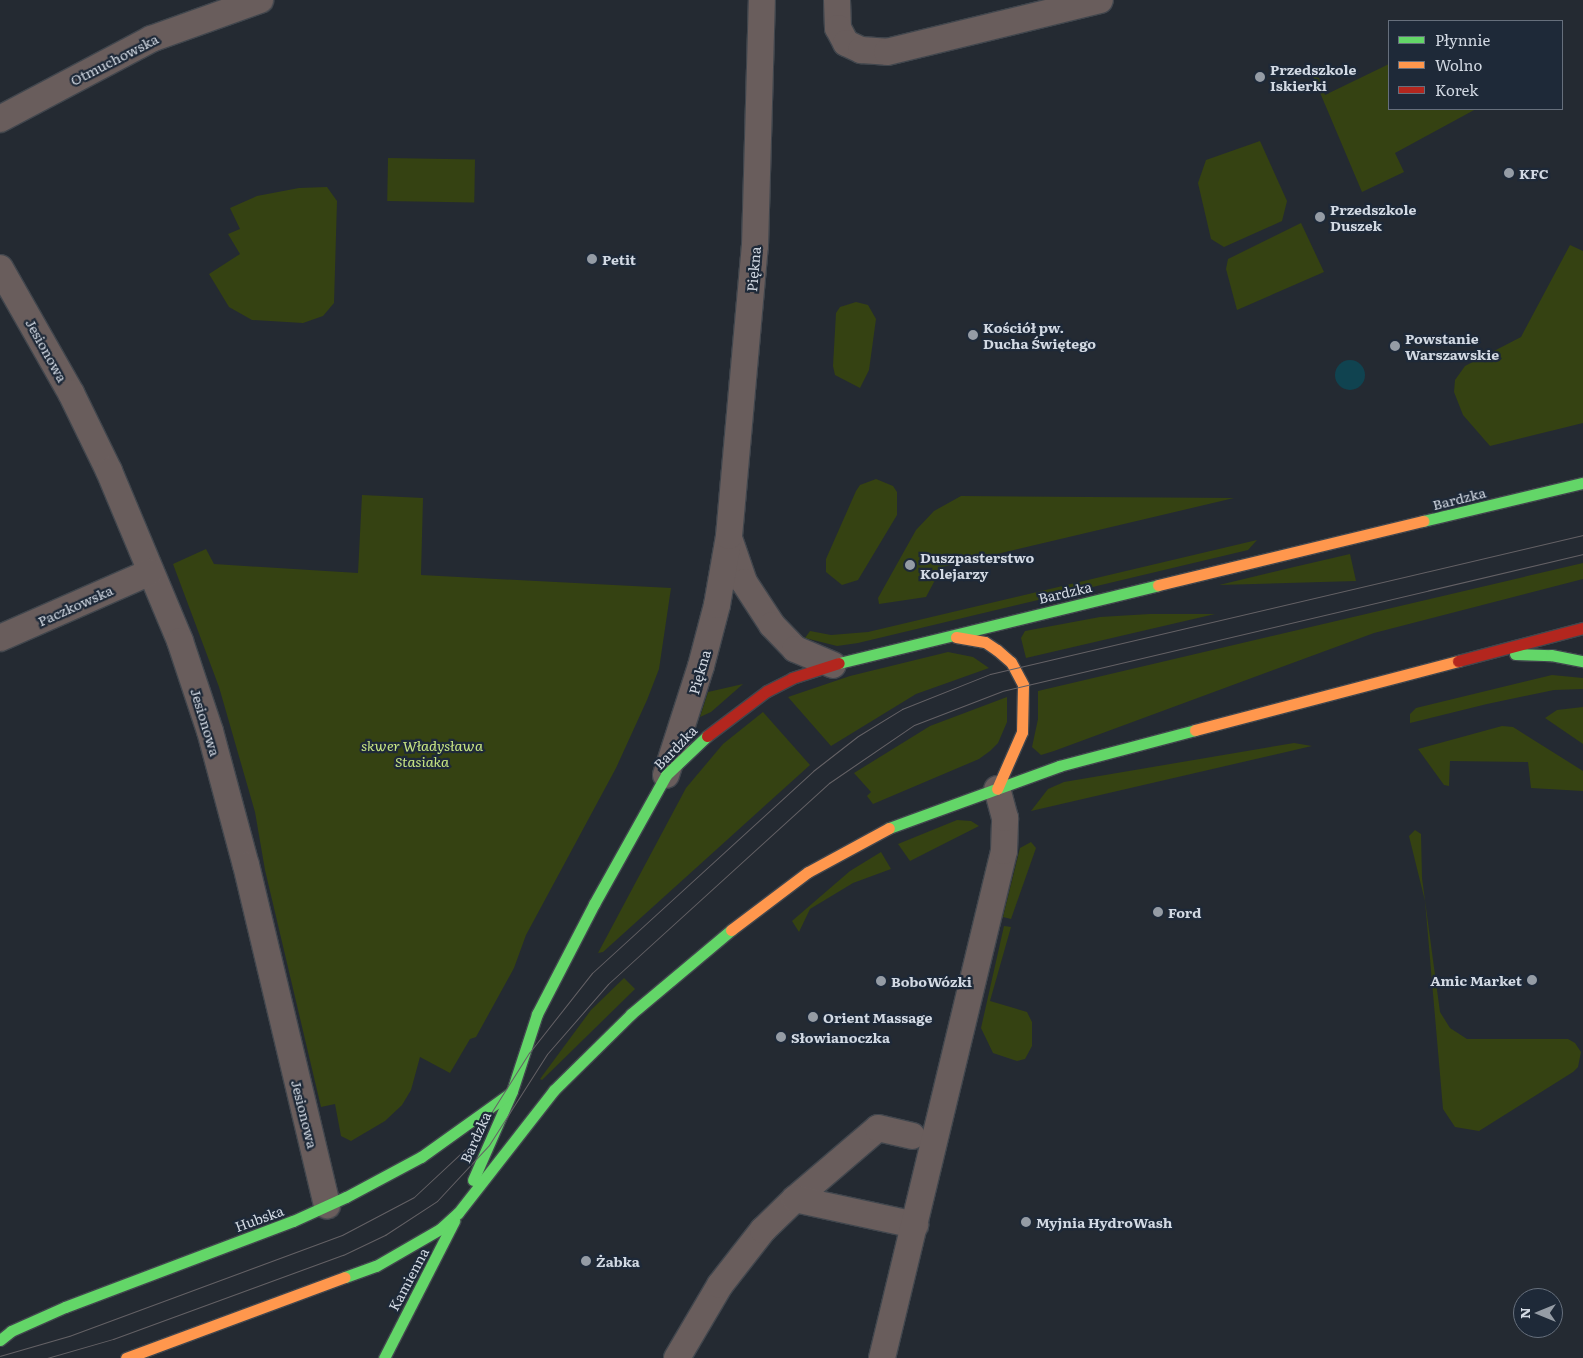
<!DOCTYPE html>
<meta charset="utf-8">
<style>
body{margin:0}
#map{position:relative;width:1583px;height:1358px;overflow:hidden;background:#242a32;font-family:Literata,serif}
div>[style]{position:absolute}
.green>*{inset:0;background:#354212;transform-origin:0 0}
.water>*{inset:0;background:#104350}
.round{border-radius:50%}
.roads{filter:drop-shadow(1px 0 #41464d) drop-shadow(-1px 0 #41464d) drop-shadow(0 1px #41464d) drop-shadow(0 -1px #41464d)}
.street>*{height:26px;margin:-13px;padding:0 13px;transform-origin:13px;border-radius:13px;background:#695d5c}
.fast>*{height:11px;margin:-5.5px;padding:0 5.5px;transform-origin:5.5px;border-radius:5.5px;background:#63d668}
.slow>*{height:11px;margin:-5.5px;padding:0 5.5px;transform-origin:5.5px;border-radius:5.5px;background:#ff974d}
.jam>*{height:11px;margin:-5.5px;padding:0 5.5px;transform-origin:5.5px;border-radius:5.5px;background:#b3261e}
.tram>*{height:1px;margin:-0.5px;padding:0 0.5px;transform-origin:0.5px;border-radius:0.5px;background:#646165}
.dots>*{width:14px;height:14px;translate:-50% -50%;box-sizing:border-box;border:2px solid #1e2938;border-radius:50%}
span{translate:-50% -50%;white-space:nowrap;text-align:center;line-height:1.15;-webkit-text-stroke:4.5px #1e2938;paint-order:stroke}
.street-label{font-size:14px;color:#d2d9e3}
.poi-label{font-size:14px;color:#d2d9e3;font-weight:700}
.left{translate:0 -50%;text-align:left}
.right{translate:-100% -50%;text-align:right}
.park-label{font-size:14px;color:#c7e583;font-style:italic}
.legend{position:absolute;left:1388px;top:20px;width:175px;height:90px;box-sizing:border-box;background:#1e2938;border:1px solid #666f7c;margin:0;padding:6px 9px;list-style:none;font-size:15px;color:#d2d9e3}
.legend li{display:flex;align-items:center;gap:10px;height:25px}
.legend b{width:25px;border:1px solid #666f7c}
.north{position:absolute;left:1513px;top:1288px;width:50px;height:50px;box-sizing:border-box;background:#1e2938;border:1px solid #666f7c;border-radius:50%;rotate:270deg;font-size:14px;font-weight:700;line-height:20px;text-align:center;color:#d2d9e3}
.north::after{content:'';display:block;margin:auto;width:18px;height:22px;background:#959ca5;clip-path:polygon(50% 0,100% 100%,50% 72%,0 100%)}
</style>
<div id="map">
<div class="green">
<i style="clip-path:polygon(1389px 64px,1389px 109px,1476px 109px,1395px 153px,1404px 172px,1362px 192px,1313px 76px,1319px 78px,1325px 95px)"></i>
<i style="clip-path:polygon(1260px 141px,1287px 201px,1282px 221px,1224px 247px,1211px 239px,1198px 183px,1206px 160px)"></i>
<i style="left:388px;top:158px;width:87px;height:43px;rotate:1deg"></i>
<i style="clip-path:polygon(327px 187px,337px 201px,334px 303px,323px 316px,303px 323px,252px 320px,229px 307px,209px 274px,240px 254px,228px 234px,240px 229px,230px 208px,257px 196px,299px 188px)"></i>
<i style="clip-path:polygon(1301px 223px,1324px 272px,1237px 310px,1226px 269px,1228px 259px)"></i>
<i style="clip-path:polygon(1570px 245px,1583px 251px,1583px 423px,1490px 446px,1463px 415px,1454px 392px,1455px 380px,1465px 366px,1521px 337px)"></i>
<i style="clip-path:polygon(856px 302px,868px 305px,876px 319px,869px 370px,860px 388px,835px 375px,833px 366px,836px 313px,840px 307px)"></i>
<i style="clip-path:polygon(876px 479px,893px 486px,897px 492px,897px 515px,858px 580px,842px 585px,826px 572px,826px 559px,856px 491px,860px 485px)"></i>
<i style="clip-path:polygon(362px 495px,423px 498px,421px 575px,671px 588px,659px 669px,647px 700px,616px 768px,526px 935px,514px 968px,476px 1037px,470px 1039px,450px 1073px,420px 1057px,411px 1090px,402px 1105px,385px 1121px,351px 1141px,341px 1136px,335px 1104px,321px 1107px,265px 870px,255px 812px,219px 687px,173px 564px,206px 549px,214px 564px,358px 573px)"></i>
<i style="clip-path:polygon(961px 496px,1234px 498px,942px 567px,926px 597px,879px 604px,878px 598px,916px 530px,934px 511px)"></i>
<i style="clip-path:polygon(1257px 540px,1248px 550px,858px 643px,837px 646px,805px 638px,810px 631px,831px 635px,868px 632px)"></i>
<i style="clip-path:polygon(1350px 554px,1356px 581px,1219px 585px,1294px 567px)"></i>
<i style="clip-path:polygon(1583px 563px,1583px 579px,1374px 633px,1054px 751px,1041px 755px,1032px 747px,1038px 719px,1038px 691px)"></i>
<i style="clip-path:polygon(1150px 614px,1215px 614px,1026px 658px,1021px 638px,1025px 631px,1100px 617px)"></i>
<i style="clip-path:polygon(948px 652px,973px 657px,989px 668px,916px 694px,831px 746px,788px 697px,850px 676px)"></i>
<i style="clip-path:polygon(1552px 675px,1583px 678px,1583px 689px,1554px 690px,1487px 704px,1410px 723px,1410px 714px,1416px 708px)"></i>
<i style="clip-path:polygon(743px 684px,711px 712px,700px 717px,708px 692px)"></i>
<i style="clip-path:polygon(1007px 697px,1007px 722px,998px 743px,990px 751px,979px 759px,873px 804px,867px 796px,871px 792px,854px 773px,930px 726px)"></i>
<i style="clip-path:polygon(1583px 707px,1583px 744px,1545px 718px,1557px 710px)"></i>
<i style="clip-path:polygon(763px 712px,810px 765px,603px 952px,598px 953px,686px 788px,723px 744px)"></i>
<i style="clip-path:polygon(1502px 726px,1513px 727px,1583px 771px,1583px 791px,1531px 788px,1528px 762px,1450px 761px,1449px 786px,1444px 785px,1418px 749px)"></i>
<i style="clip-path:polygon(1294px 743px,1312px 746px,1031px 811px,1048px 789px,1064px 782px)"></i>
<i style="clip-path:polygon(957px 820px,971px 821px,979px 826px,910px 861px,898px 844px)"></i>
<i style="clip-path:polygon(1415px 830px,1421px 834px,1422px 878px,1440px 1012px,1450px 1028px,1467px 1039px,1568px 1039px,1575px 1043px,1581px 1052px,1578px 1067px,1573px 1072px,1479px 1131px,1455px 1127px,1443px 1109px,1425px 901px,1409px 836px)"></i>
<i style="clip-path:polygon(1031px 842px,1036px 848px,1011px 919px,1003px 917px,1020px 848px)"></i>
<i style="clip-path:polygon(881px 852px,891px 869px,853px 883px,810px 909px,799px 932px,792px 921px,850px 871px)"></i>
<i style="clip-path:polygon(1004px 926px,1011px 927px,990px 1001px,1027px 1012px,1032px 1022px,1032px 1046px,1025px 1059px,1017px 1061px,993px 1053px,981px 1028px)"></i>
<i style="clip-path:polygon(624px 978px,635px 989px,542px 1080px,540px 1079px,591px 1010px)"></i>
</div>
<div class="water">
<i class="round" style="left:1335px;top:360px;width:30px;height:30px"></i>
</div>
<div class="roads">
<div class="street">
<i style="left:837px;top:0;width:28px;rotate:88deg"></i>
<i style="left:838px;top:28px;width:17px;rotate:62deg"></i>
<i style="left:846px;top:43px;width:17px;rotate:25deg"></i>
<i style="left:861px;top:50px;width:26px;rotate:4deg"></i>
<i style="left:887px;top:52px;width:219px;rotate:-13.7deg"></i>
<i style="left:0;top:119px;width:171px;rotate:-27.9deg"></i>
<i style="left:151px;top:39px;width:116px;rotate:-19.7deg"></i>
<i style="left:0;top:268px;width:144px;rotate:60.4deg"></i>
<i style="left:71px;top:393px;width:87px;rotate:64deg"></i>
<i style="left:109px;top:471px;width:184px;rotate:67.3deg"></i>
<i style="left:180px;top:641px;width:95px;rotate:71.6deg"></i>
<i style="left:210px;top:731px;width:139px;rotate:75deg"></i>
<i style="left:246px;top:865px;width:350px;rotate:76.6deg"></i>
<i style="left:730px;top:541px;width:43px;rotate:71.1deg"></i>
<i style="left:744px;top:582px;width:51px;rotate:56.9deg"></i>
<i style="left:772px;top:625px;width:33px;rotate:46deg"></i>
<i style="left:795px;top:649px;width:41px;rotate:22.8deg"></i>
<i style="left:0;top:638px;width:164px;rotate:-23.7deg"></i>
<i style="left:666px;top:775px;width:114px;rotate:-72.2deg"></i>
<i style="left:701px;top:666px;width:63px;rotate:-75.3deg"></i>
<i style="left:717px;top:605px;width:70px;rotate:-80.1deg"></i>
<i style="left:729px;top:536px;width:291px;rotate:-84.9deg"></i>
<i style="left:755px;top:246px;width:246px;rotate:-88.4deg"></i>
<i style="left:795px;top:1199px;width:109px;rotate:-40.5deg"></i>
<i style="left:878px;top:1128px;width:35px;rotate:13deg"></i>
<i style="left:677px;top:1358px;width:85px;rotate:-59.5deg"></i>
<i style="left:720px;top:1285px;width:70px;rotate:-52deg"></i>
<i style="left:763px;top:1230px;width:45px;rotate:-44.1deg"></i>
<i style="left:795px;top:1199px;width:123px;rotate:12.2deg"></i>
<i style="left:882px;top:1358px;width:521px;rotate:-76.47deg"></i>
<i style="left:1004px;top:851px;width:33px;rotate:-88deg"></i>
<i style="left:1005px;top:818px;width:30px;rotate:-105deg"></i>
</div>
<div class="fast">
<i style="left:1423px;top:521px;width:164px;rotate:-13.4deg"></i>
<i style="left:1515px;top:654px;width:36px;rotate:2deg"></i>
<i style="left:1551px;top:655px;width:33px;rotate:11deg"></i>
<i style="left:839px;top:663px;width:328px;rotate:-13.7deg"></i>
<i style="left:889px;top:828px;width:181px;rotate:-20deg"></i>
<i style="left:1059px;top:766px;width:141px;rotate:-14.8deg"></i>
<i style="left:473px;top:1180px;width:97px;rotate:-66.3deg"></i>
<i style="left:512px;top:1091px;width:81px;rotate:-72deg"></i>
<i style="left:537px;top:1014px;width:124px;rotate:-62.6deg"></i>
<i style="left:594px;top:904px;width:148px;rotate:-60.8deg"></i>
<i style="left:666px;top:775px;width:57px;rotate:-43.6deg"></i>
<i style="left:345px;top:1277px;width:33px;rotate:-20deg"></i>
<i style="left:376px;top:1266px;width:74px;rotate:-30deg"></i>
<i style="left:440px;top:1229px;width:24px;rotate:-42deg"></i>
<i style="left:458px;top:1213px;width:156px;rotate:-52deg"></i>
<i style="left:554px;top:1090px;width:108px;rotate:-44.6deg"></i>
<i style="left:631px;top:1014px;width:131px;rotate:-40deg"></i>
<i style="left:0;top:1340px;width:14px;rotate:-39deg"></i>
<i style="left:11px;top:1331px;width:59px;rotate:-24deg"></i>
<i style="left:65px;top:1307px;width:244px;rotate:-20.7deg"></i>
<i style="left:293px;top:1221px;width:58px;rotate:-24.4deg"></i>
<i style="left:346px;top:1197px;width:85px;rotate:-28.1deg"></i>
<i style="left:421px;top:1157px;width:108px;rotate:-35.6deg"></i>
<i style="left:384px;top:1358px;width:154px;rotate:-62.9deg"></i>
</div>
<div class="slow">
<i style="left:1158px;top:585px;width:273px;rotate:-13.6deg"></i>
<i style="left:956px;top:637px;width:29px;rotate:10deg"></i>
<i style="left:985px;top:642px;width:14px;rotate:34deg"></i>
<i style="left:997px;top:650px;width:18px;rotate:41deg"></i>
<i style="left:1011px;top:662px;width:26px;rotate:62deg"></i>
<i style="left:1023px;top:685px;width:47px;rotate:91.2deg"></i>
<i style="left:1022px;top:732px;width:62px;rotate:113.7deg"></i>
<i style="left:1195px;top:730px;width:272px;rotate:-14.7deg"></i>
<i style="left:731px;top:930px;width:96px;rotate:-37deg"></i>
<i style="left:808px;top:872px;width:92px;rotate:-28.5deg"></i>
<i style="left:126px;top:1358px;width:233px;rotate:-20.3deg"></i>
</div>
<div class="jam">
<i style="left:1458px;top:661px;width:129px;rotate:-14.8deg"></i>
<i style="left:707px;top:736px;width:75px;rotate:-36.9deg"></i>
<i style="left:767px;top:691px;width:28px;rotate:-27deg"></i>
<i style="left:792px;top:678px;width:49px;rotate:-17.7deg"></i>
</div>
</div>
<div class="tram">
<i style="left:0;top:1356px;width:72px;rotate:-16.2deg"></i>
<i style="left:69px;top:1336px;width:291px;rotate:-20.3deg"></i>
<i style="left:342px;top:1235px;width:81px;rotate:-27.8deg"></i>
<i style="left:414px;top:1197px;width:79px;rotate:-43deg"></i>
<i style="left:472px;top:1143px;width:107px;rotate:-57.7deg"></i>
<i style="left:529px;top:1053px;width:102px;rotate:-51.8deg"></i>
<i style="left:592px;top:973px;width:299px;rotate:-42.4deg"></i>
<i style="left:813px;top:771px;width:57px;rotate:-37.9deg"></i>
<i style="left:858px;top:736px;width:52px;rotate:-31.5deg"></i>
<i style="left:902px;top:709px;width:95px;rotate:-21.7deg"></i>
<i style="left:990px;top:674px;width:609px;rotate:-13.19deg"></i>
<i style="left:47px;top:1358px;width:69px;rotate:-16.1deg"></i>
<i style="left:113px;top:1339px;width:245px;rotate:-20.1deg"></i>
<i style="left:343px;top:1255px;width:47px;rotate:-25.5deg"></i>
<i style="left:385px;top:1235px;width:62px;rotate:-33.2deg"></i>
<i style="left:437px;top:1201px;width:76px;rotate:-47.1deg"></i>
<i style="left:489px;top:1145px;width:108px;rotate:-57.5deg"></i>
<i style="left:547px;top:1054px;width:93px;rotate:-48.9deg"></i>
<i style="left:608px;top:984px;width:299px;rotate:-42.3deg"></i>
<i style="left:829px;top:783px;width:103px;rotate:-34.3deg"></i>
<i style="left:914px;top:725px;width:94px;rotate:-21.1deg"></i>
<i style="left:1002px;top:691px;width:597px;rotate:-13.27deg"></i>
</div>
<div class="dots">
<i style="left:1260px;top:77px;background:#959ca5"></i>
<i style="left:1509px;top:173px;background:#959ca5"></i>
<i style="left:1320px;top:217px;background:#959ca5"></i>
<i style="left:592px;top:259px;background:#959ca5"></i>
<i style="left:973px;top:335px;background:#959ca5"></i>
<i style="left:1395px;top:346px;background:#959ca5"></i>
<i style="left:910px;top:565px;background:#959ca5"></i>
<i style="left:1158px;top:912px;background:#959ca5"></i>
<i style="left:1532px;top:980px;background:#959ca5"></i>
<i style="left:881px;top:981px;background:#959ca5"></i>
<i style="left:813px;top:1017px;background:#959ca5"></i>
<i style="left:781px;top:1037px;background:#959ca5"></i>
<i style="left:1026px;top:1222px;background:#959ca5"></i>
<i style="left:586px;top:1261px;background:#959ca5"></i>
</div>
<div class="street-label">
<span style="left:114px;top:59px;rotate:-27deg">Otmuchowska</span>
<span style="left:753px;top:269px;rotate:-85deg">Piękna</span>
<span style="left:47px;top:350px;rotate:61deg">Jesionowa</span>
<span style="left:1459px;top:498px;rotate:-14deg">Bardzka</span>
<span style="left:1065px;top:592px;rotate:-13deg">Bardzka</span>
<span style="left:75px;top:605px;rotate:-24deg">Paczkowska</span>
<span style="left:699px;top:672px;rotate:-74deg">Piękna</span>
<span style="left:206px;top:722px;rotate:73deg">Jesionowa</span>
<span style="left:675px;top:747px;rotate:-46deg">Bardzka</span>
<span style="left:305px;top:1114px;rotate:76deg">Jesionowa</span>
<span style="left:475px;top:1137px;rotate:-66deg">Bardzka</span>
<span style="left:259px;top:1218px;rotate:-20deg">Hubska</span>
<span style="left:408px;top:1279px;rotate:-62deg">Kamienna</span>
</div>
<div class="poi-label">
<span class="left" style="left:1270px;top:77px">Przedszkole<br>Iskierki</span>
<span class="left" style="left:1519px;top:173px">KFC</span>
<span class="left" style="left:1330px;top:217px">Przedszkole<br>Duszek</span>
<span class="left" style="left:602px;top:259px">Petit</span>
<span class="left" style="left:983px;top:335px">Kościół pw.<br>Ducha Świętego</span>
<span class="left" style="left:1405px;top:346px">Powstanie<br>Warszawskie</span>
<span class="left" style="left:920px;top:565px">Duszpasterstwo<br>Kolejarzy</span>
<span class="left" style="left:1168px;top:912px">Ford</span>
<span class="right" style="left:1522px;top:980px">Amic Market</span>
<span class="left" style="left:891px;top:981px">BoboWózki</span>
<span class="left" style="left:823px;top:1017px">Orient Massage</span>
<span class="left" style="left:791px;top:1037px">Słowianoczka</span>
<span class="left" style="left:1036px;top:1222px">Myjnia HydroWash</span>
<span class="left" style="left:596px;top:1261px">Żabka</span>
</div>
<div class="park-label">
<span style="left:422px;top:753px">skwer Władysława<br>Stasiaka</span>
</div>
<ul class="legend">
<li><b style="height:6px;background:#63d668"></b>Płynnie</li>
<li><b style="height:6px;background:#ff974d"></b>Wolno</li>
<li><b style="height:6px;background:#b3261e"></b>Korek</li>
</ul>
<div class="north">N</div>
</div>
